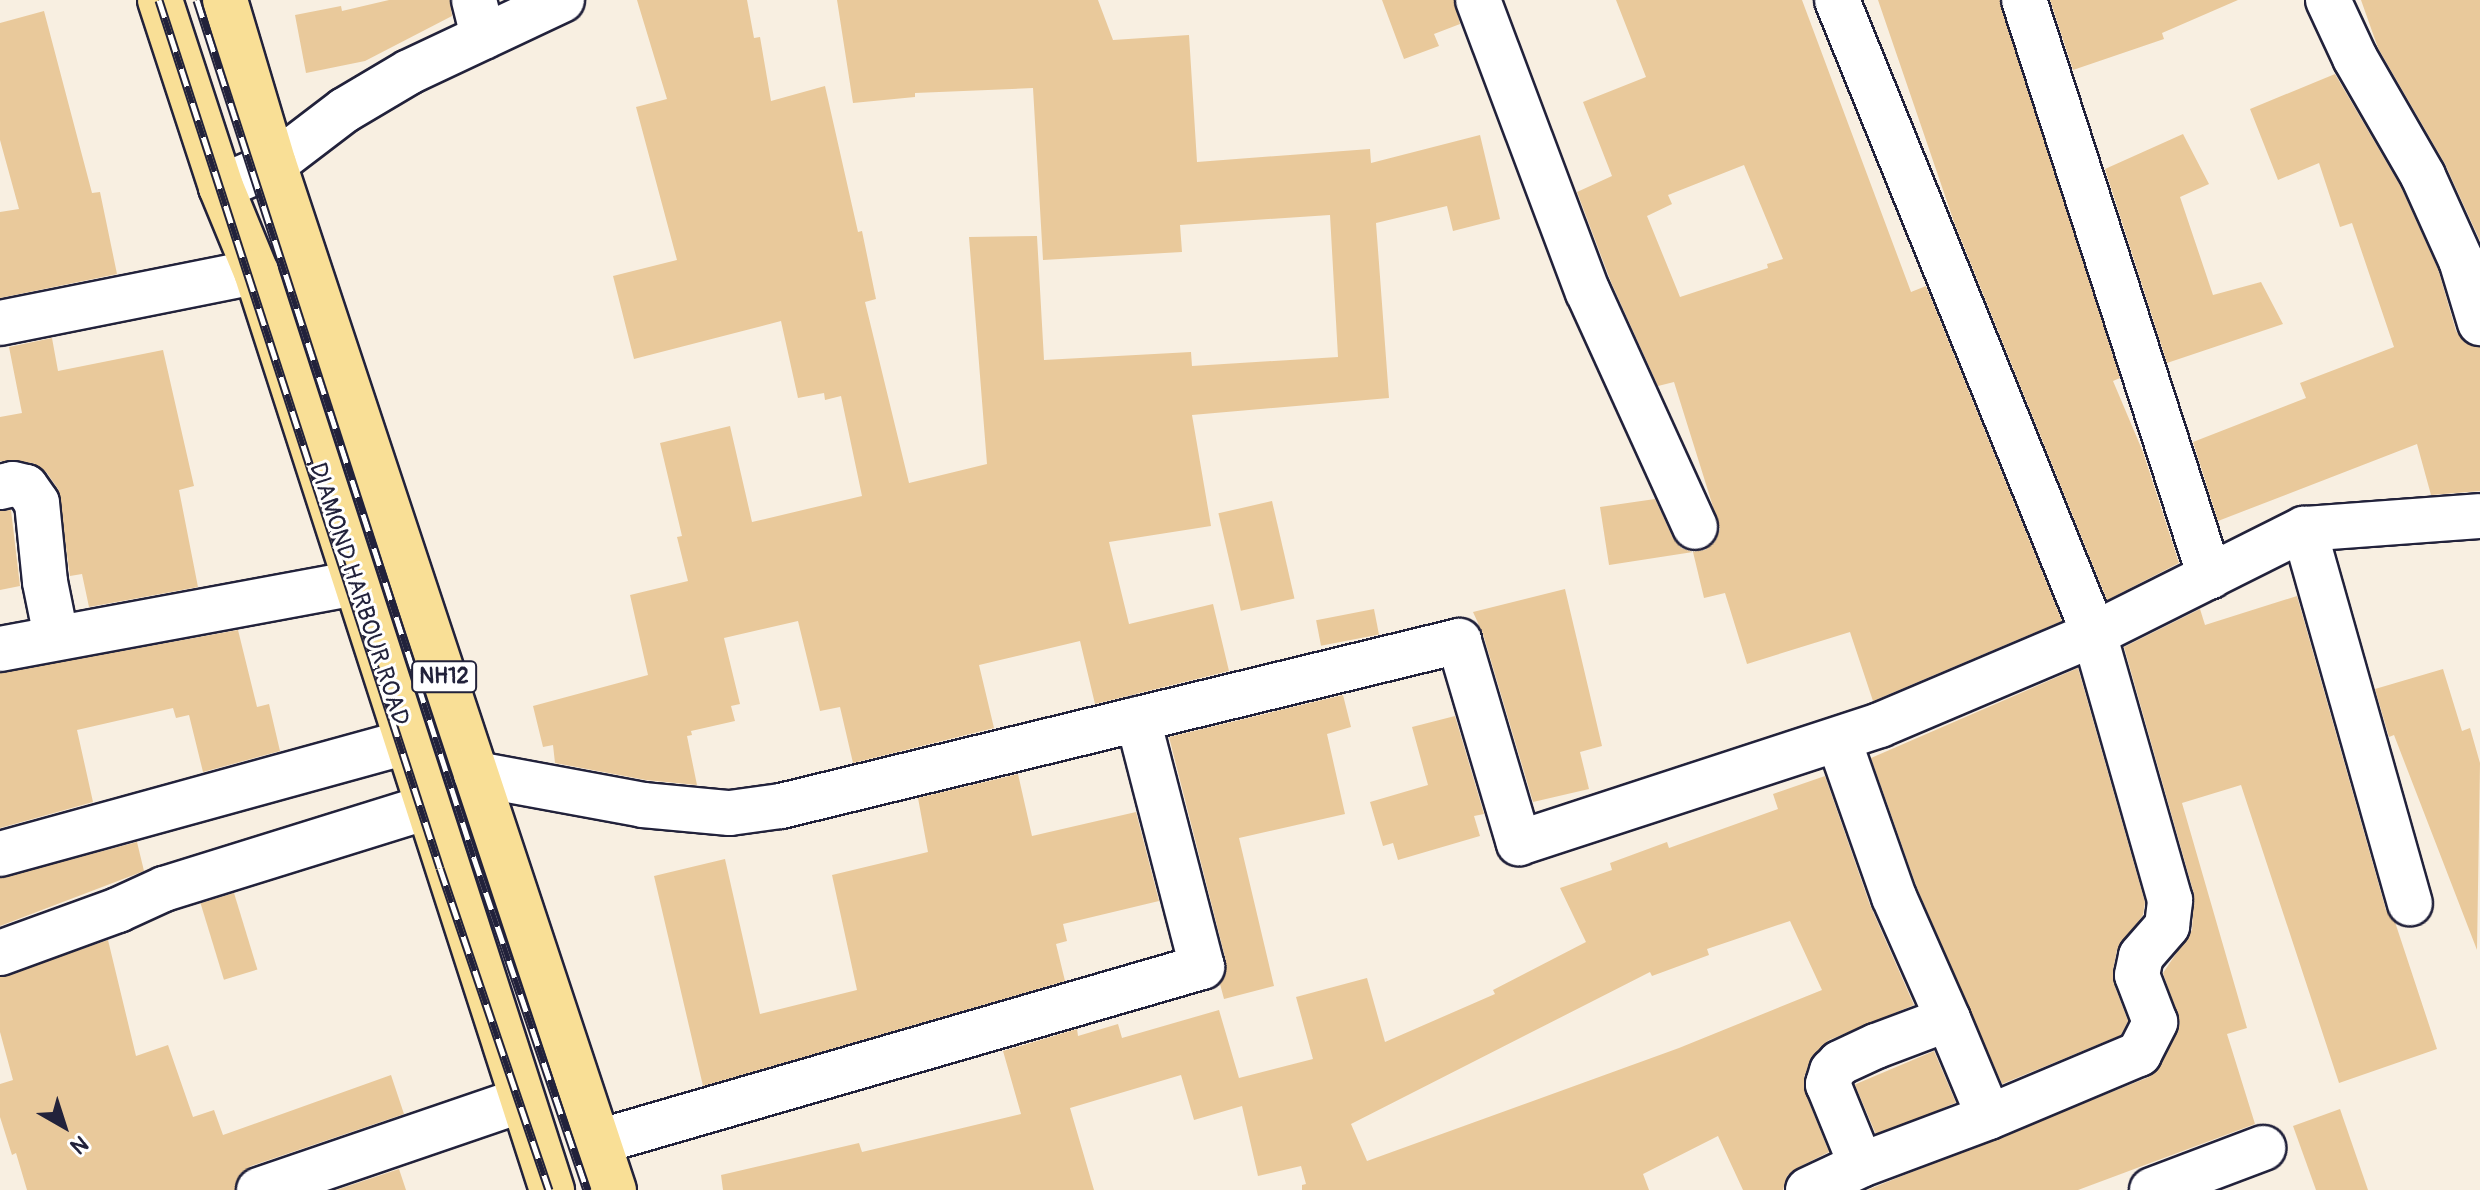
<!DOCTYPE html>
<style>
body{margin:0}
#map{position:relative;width:2480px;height:1190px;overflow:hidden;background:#f8efe1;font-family:Pangolin,sans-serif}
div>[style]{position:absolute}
.building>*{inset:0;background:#e9c99b;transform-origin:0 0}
.roads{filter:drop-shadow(2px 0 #22223b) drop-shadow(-2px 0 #22223b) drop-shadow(0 2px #22223b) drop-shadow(0 -2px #22223b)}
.street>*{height:44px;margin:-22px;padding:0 22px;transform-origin:22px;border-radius:22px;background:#fff}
.secondary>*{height:44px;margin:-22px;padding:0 22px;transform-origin:22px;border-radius:22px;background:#fff}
.highway>*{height:44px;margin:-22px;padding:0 22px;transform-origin:22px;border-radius:22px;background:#f9df96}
.rail>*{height:9px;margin-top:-4.5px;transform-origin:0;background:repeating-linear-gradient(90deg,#fff 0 18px,#22223b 0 36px);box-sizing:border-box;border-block:2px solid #22223b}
span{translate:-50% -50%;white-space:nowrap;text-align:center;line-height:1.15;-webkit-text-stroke:6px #fff;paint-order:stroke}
.shield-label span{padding:2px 6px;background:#fff;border:2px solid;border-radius:6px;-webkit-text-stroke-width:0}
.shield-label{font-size:22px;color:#22223b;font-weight:700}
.street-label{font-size:24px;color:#22223b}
.north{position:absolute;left:24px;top:1086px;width:80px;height:80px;-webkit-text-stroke:6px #fff;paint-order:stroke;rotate:141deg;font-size:22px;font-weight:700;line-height:32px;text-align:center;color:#22223b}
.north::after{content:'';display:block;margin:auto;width:28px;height:36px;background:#22223b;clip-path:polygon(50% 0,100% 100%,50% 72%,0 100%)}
</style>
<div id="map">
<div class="building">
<i style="clip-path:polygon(389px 0,450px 0,452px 16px,365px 61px,306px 73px,295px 15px,341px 6px,342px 11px)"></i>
<i style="clip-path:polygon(637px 0,747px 0,754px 38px,760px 37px,771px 101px,825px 86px,858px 232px,862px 231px,876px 299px,865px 302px,909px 483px,987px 464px,969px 237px,1037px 236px,1044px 360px,1191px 352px,1192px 366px,1338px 357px,1330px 215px,1180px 225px,1182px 252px,1043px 260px,1033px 88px,915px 93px,915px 97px,853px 103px,837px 0,1098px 0,1113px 40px,1189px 35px,1197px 162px,1370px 149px,1371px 163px,1480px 135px,1500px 219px,1453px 231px,1447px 206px,1376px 223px,1389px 398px,1192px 415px,1211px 526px,1109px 542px,1129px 624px,1213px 604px,1229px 671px,1095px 704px,1080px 641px,979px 665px,994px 728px,853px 763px,840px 707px,820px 711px,798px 621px,724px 638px,740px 704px,731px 706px,735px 721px,691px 731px,692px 735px,687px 736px,697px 785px,646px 780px,555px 763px,553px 745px,543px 747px,533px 706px,648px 675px,630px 595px,688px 581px,677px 537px,682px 536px,660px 443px,730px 426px,752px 522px,862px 496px,841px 396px,825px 400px,824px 393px,798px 398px,781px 321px,634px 359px,613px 276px,677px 260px,636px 107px,667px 99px)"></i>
<i style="clip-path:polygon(1382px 0,1454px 0,1460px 24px,1434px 34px,1439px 46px,1404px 59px)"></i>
<i style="clip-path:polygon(evenodd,1616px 0,1802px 0,1911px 292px,1926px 286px,2062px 621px,1873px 701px,1850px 632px,1747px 664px,1725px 593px,1704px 598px,1693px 552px,1609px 565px,1600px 507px,1655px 499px,1673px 538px,1681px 548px,1692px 552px,1705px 550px,1715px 542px,1720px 529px,1674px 382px,1658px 386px,1611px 282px,1577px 192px,1612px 176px,1583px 102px,1646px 77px,1616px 0,1744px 165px,1783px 259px,1767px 264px,1768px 268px,1680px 297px,1647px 216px,1672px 204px,1668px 195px,1744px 165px)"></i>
<i style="clip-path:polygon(1878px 0,2000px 0,2120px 378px,2113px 381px,2143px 452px,2179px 563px,2107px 600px,1954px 222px)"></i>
<i style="clip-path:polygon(2050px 0,2238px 0,2162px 33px,2164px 39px,2073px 70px)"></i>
<i style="clip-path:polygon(2361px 0,2480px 0,2480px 241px,2445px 164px,2378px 48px)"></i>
<i style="clip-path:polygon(44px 11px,92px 193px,100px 192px,117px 274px,0 298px,0 212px,19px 209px,0 140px,0 23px)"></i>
<i style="clip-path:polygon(2335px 74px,2401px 187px,2438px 269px,2456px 331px,2464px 342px,2480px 347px,2480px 491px,2431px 495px,2417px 444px,2218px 521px,2193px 442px,2306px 398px,2300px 383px,2394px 347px,2352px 223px,2340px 227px,2319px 163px,2278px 180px,2250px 109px)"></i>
<i style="clip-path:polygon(2183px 134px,2209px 184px,2180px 197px,2213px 295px,2261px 282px,2283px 324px,2167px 363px,2105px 169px)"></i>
<i style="clip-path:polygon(52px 338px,58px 371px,163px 350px,194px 486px,179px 490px,198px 587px,89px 607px,82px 574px,70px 576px,58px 489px,47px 473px,33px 463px,0 461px,0 417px,22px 413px,9px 347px)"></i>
<i style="left:1272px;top:501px;width:100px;height:55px;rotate:77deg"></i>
<i style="clip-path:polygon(11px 510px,20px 586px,0 590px,0 511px)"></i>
<i style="clip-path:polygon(1565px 589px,1602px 746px,1580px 752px,1589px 789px,1533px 802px,1483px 634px,1473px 612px)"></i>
<i style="clip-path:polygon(2297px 596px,2386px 910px,2395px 922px,2437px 1049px,2339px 1083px,2241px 785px,2182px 803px,2247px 1028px,2227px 1034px,2255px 1124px,2078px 1190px,1867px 1190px,2149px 1077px,2161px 1065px,2180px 1023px,2163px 973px,2192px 930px,2194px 894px,2124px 647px,2200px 609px,2205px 625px)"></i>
<i style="left:1374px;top:609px;width:26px;height:59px;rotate:79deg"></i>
<i style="clip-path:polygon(238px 630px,257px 707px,269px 704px,280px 751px,203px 772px,189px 715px,176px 718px,173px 708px,77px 730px,93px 802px,0 828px,0 673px)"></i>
<i style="clip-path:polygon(2078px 668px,2145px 902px,2143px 915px,2117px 950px,2113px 970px,2114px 984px,2128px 1021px,2121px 1035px,2002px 1084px,1917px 888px,1871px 758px)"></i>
<i style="clip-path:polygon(2443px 669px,2462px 731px,2470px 728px,2480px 763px,2477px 950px,2394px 735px,2389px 737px,2375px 689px)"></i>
<i style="clip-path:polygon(1343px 695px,1351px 727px,1327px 734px,1345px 814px,1239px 838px,1274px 986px,1224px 999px,1220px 984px,1226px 973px,1226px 961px,1169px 737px)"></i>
<i style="clip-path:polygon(1455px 716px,1484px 814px,1474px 816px,1480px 836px,1398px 860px,1393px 843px,1383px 846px,1370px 802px,1428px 785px,1412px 727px)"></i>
<i style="clip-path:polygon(1018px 774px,1032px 836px,1136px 812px,1159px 901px,1063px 924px,1067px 941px,1056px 944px,1065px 981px,703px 1086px,654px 876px,725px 859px,760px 1014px,857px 990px,832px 875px,928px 852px,918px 798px)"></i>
<i style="clip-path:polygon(evenodd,1825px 776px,1870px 905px,1914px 1005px,1829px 1040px,1814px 1054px,1804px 1077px,1805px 1092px,1829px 1152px,1797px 1168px,1787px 1176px,1783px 1190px,1743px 1190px,1718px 1136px,1643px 1174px,1649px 1190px,1302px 1190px,1302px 1185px,1306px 1184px,1301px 1166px,1258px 1176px,1242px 1106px,1194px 1120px,1181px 1075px,1070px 1108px,1094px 1190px,723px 1190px,721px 1175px,859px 1143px,862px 1152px,1021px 1114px,1003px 1051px,1077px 1029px,1078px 1036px,1118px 1024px,1122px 1038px,1219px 1010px,1239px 1078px,1313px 1059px,1296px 997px,1367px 978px,1385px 1042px,1495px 994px,1493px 990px,1586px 942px,1560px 888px,1612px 870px,1610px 863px,1667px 842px,1669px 848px,1778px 809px,1773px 794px,1825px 776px,1790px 921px,1822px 990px,1679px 1048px,1367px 1161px,1351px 1124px,1650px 972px,1652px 976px,1709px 955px,1707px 949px,1790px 921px)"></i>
<i style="clip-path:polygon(137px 842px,144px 871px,0 926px,0 878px)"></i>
<i style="left:234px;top:893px;width:80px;height:35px;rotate:73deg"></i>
<i style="clip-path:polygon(108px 940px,136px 1056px,168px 1045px,193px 1117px,214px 1110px,223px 1135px,391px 1075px,404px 1114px,251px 1166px,240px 1174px,235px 1190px,27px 1190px,16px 1153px,12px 1155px,0 1117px,0 1084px,13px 1080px,0 1032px,0 977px)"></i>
<i style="left:1934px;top:1051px;width:56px;height:86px;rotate:67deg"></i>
<i style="clip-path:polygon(2340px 1109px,2368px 1190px,2316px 1190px,2293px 1126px)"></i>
<i style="clip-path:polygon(399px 1169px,406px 1190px,336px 1190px)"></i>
</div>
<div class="roads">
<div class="street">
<i style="left:474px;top:0;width:38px;rotate:76deg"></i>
<i style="left:1478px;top:0;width:312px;rotate:69.4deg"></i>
<i style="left:1588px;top:292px;width:258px;rotate:65.5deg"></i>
<i style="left:2024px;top:0;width:606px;rotate:72.13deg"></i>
<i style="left:2328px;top:0;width:64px;rotate:65deg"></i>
<i style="left:2355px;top:58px;width:136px;rotate:60deg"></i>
<i style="left:2423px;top:176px;width:92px;rotate:65.7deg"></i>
<i style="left:2461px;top:260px;width:66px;rotate:73.2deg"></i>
<i style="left:0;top:323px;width:261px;rotate:-11.3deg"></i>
<i style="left:0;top:487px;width:13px;rotate:-13deg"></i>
<i style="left:13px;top:484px;width:13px;rotate:13deg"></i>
<i style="left:26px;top:487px;width:19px;rotate:55deg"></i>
<i style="left:37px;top:503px;width:79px;rotate:84.2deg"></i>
<i style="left:45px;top:582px;width:55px;rotate:78.5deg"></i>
<i style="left:2304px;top:529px;width:389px;rotate:74.2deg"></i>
<i style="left:0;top:649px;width:361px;rotate:-10.5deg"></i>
<i style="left:1839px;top:741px;width:165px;rotate:70.6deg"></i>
<i style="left:1894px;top:897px;width:133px;rotate:66.1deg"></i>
<i style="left:1948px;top:1019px;width:77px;rotate:159.4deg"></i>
<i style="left:1876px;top:1046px;width:40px;rotate:155deg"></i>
<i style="left:1840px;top:1063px;width:11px;rotate:135deg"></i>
<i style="left:1832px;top:1071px;width:14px;rotate:107deg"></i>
<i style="left:1828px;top:1084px;width:87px;rotate:67.8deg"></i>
<i style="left:476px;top:774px;width:170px;rotate:10.5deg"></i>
<i style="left:643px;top:805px;width:87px;rotate:5.3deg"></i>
<i style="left:730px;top:813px;width:51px;rotate:-7.8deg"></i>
<i style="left:781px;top:806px;width:698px;rotate:-13.68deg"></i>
<i style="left:1459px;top:641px;width:211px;rotate:73.5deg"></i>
<i style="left:1519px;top:843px;width:380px;rotate:-18.1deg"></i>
<i style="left:1880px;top:725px;width:233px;rotate:-23deg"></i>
<i style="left:2094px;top:634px;width:235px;rotate:-26.6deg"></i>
<i style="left:2304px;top:529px;width:176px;rotate:-4.2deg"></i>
<i style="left:0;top:854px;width:421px;rotate:-15.4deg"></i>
<i style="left:0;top:953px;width:126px;rotate:-20deg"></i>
<i style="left:118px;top:910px;width:51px;rotate:-24.5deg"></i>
<i style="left:164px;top:889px;width:275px;rotate:-17.3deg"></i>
<i style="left:1948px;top:1019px;width:106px;rotate:67.3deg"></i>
<i style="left:598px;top:1142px;width:629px;rotate:-16.16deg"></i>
<i style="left:1202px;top:967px;width:256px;rotate:-104.5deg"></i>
<i style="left:259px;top:1190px;width:278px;rotate:-18.9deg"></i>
<i style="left:1808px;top:1190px;width:59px;rotate:-25.3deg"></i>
<i style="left:1861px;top:1165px;width:137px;rotate:-20.6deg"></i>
<i style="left:1989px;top:1117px;width:163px;rotate:-22.8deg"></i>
<i style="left:2139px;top:1054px;width:36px;rotate:-63deg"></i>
<i style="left:2155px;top:1022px;width:50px;rotate:-111deg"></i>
<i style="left:2137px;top:975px;width:19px;rotate:-78deg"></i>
<i style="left:2141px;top:956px;width:40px;rotate:-49deg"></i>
<i style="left:2167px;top:926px;width:26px;rotate:-83deg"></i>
<i style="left:2170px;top:900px;width:277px;rotate:-105.9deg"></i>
<i style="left:2094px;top:634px;width:684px;rotate:-112.07deg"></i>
<i style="left:2152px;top:1190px;width:119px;rotate:-20.7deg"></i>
</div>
<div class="secondary">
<i style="left:221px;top:187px;width:58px;rotate:-23.5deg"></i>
<i style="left:274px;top:164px;width:89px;rotate:-37.3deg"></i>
<i style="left:345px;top:110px;width:74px;rotate:-30.7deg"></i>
<i style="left:409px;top:72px;width:169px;rotate:-25.2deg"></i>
</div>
<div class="highway">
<i style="left:160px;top:0;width:197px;rotate:71.9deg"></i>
<i style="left:221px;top:187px;width:92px;rotate:67.6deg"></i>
<i style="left:256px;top:272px;width:965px;rotate:72.13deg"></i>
<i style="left:225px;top:0;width:171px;rotate:73.4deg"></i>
<i style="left:274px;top:164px;width:1081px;rotate:71.67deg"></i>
</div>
</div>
<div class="rail">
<i style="left:159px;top:0;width:912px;rotate:72.06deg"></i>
<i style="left:440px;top:868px;width:340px;rotate:71.3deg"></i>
<i style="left:197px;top:0;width:902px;rotate:72.11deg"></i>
<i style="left:474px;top:858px;width:351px;rotate:71.2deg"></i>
</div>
<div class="shield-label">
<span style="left:444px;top:677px">NH12</span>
</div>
<div class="street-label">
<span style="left:359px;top:594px;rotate:72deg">DIAMOND HARBOUR ROAD</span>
</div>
<div class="north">N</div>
</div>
